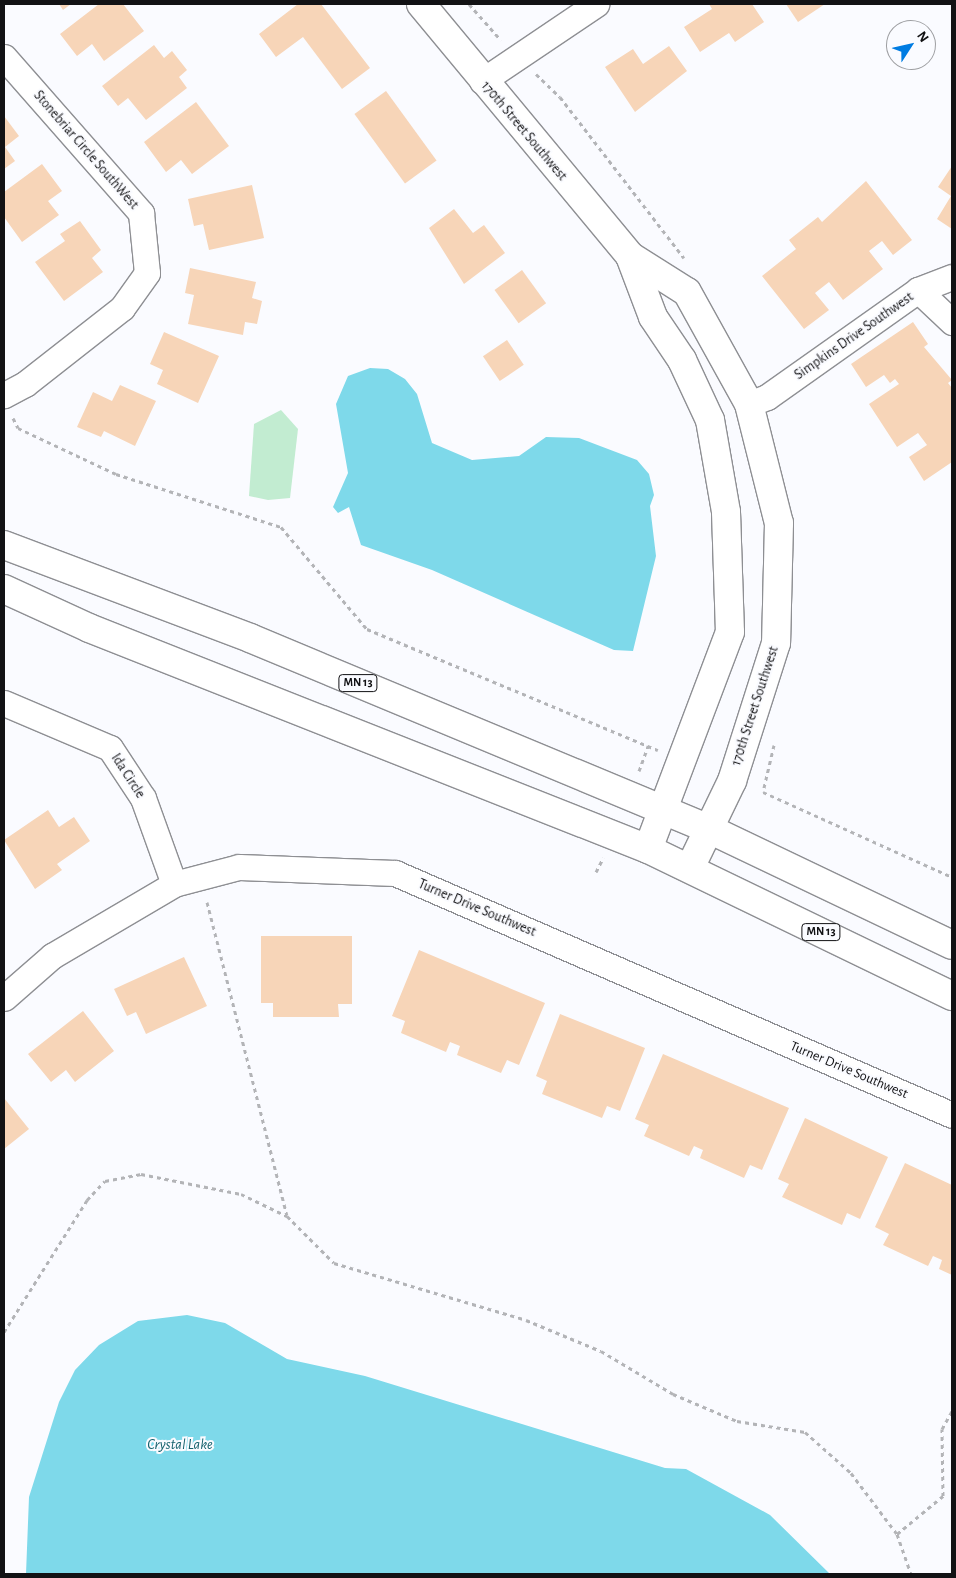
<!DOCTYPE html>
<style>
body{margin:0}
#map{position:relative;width:956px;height:1578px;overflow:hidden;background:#fafbff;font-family:"Alegreya Sans",sans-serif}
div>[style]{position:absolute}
.green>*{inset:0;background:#c2ecd1}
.water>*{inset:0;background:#7ed9ea}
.building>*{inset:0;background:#f7d5b8;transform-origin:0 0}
.path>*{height:3px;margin-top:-1.5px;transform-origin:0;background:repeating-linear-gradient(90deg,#b3b4b7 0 4px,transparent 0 8px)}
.roads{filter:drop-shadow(1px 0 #8e8f93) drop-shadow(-1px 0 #8e8f93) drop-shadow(0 1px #8e8f93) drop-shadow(0 -1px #8e8f93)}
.minor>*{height:25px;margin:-12.5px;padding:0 12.5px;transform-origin:12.5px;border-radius:12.5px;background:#fff}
.tertiary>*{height:28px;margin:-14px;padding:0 14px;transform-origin:14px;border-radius:14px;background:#fff}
.primary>*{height:28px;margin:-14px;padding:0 14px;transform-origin:14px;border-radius:14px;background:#fff}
span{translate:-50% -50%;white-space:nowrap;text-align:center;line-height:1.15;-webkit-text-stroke:4px #fafbff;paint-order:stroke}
.shield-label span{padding:1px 4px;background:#fafbff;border:1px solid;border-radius:4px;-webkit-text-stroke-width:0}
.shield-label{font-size:12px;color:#121214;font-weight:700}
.street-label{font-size:14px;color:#121214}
.water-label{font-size:15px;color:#14616d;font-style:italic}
.frame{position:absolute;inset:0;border:5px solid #121214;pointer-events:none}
.north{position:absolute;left:886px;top:20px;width:50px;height:50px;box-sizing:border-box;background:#fafbff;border:1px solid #9d9ea1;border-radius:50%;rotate:55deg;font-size:14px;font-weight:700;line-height:20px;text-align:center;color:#121214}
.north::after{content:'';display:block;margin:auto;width:18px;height:22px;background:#007ce2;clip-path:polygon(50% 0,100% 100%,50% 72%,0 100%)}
</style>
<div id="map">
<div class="green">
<i style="clip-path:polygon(281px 410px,298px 429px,290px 498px,268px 500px,249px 496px,254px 424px)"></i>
</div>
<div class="water">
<i style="clip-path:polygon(370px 368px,388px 369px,405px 379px,417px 394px,432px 443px,472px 460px,519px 456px,546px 437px,579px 438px,637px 460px,649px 474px,654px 495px,650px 506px,656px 556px,633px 651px,614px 650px,432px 570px,361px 545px,349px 507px,338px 513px,333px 507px,348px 473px,336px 404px,348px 376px)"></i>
<i style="clip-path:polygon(187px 1315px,225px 1323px,287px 1359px,365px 1376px,665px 1468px,686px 1469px,770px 1515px,830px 1574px,26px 1574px,29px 1497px,59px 1402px,75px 1370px,99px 1345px,138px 1321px)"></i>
</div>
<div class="building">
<i style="clip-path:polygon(59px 4px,71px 4px,63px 10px)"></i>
<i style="clip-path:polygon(99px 4px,123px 4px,144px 31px,104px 61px,92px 44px,77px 56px,60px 34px)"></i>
<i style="clip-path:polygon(298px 4px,321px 4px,370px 68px,342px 89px,303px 37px,276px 57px,259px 34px)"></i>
<i style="clip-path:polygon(709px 4px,752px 4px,764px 22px,735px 42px,729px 33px,700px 52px,684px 27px,712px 9px)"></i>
<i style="clip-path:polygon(786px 4px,825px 4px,798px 22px)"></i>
<i style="clip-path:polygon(154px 45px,164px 58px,172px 51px,187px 70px,179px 77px,187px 88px,146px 120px,128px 98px,118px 106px,102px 86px)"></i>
<i style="clip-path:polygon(669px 46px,687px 71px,635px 112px,605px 67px,633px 49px,643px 64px)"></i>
<i style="left:386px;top:91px;width:86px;height:39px;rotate:54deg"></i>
<i style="clip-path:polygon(196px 102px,229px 146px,192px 174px,181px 160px,166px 172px,144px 142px)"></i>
<i style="clip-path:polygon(4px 116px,19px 136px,5px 147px,15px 161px,4px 169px)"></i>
<i style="clip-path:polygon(42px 164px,62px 191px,48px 201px,59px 215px,22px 242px,4px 217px,4px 192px)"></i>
<i style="clip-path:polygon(952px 166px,952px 229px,937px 219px,951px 196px,938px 187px)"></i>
<i style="clip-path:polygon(866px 181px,912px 240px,893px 255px,882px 241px,869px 251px,883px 269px,843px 300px,829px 282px,815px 293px,829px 310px,804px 329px,762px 276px,796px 249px,789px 240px,818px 217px,822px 222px)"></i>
<i style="clip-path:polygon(252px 185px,264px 238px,209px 250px,203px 224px,194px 226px,188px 199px)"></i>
<i style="clip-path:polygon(454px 209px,473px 233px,484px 225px,505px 253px,464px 284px,429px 228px)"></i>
<i style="clip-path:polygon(80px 221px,101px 250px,92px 258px,103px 272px,64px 301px,35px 262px,65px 241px,60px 234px)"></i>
<i style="clip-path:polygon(190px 268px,256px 282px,252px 298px,262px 301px,257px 324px,245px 322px,243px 335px,188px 324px,194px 295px,185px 293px)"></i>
<i style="left:522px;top:270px;width:41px;height:34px;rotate:54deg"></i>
<i style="clip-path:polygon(913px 322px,928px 344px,924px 347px,952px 380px,948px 383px,952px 388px,952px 462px,924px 481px,909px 457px,927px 445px,918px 433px,897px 447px,869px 404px,899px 384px,895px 379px,890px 383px,884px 375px,866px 387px,851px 364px)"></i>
<i style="clip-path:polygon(164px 332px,219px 356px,198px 403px,157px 384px,163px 370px,150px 364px)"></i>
<i style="left:507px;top:340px;width:30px;height:29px;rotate:56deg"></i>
<i style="clip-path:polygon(120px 385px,156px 401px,135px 446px,104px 431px,101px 437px,77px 427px,93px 392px,112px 401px)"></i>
<i style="clip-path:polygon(48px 810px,59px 827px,74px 817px,90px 841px,57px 864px,62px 870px,35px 889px,4px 840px)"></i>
<i style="clip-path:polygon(261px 936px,352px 936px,352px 1004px,338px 1004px,339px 1017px,273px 1017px,273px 1003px,261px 1003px)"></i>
<i style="clip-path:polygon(419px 950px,545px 1003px,519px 1065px,507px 1060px,501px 1073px,457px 1055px,460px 1046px,450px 1042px,446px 1052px,401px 1033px,405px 1021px,392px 1016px)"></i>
<i style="clip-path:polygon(184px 957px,207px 1006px,146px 1034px,136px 1012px,127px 1016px,114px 989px)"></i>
<i style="clip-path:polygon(83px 1011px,114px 1051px,75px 1082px,66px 1070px,51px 1082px,28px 1054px)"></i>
<i style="clip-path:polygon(560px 1014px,645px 1048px,620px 1111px,607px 1106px,602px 1118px,542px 1094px,547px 1081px,536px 1076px)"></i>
<i style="clip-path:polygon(663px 1054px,789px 1108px,762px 1170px,750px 1165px,744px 1178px,700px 1158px,703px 1150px,694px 1146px,689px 1156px,644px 1136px,649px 1125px,635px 1119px)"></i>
<i style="clip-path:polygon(4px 1098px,29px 1129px,4px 1149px)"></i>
<i style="clip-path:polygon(805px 1118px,888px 1157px,860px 1219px,847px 1213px,842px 1225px,782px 1197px,789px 1184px,778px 1179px)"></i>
<i style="clip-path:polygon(905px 1163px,952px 1185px,952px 1275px,939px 1269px,942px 1260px,933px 1256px,928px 1266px,883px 1245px,889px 1234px,875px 1227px)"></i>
</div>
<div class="path">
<i style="left:469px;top:4px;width:48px;rotate:48.4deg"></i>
<i style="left:536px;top:74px;width:33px;rotate:44deg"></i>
<i style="left:560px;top:97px;width:203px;rotate:52.4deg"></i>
<i style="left:13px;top:418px;width:11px;rotate:63deg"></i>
<i style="left:18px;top:428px;width:108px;rotate:25.1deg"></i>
<i style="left:116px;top:474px;width:173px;rotate:17.8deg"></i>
<i style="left:281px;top:527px;width:133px;rotate:49.9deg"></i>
<i style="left:367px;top:629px;width:315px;rotate:22.6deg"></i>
<i style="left:774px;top:745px;width:48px;rotate:103.2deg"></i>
<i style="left:763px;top:792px;width:207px;rotate:24.2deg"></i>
<i style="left:639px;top:771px;width:27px;rotate:-70deg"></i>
<i style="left:596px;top:872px;width:16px;rotate:-63deg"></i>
<i style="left:207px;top:902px;width:323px;rotate:75.7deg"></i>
<i style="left:4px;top:1332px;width:156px;rotate:-57.8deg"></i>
<i style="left:87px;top:1200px;width:26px;rotate:-47deg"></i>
<i style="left:105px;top:1181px;width:37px;rotate:-11deg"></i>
<i style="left:141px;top:1174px;width:102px;rotate:11.3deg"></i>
<i style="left:241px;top:1194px;width:51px;rotate:25.6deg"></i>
<i style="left:287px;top:1216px;width:66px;rotate:45deg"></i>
<i style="left:334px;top:1263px;width:200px;rotate:16.5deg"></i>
<i style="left:526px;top:1320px;width:81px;rotate:22.5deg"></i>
<i style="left:601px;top:1351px;width:84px;rotate:30.8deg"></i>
<i style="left:673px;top:1394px;width:69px;rotate:22.9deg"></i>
<i style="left:737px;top:1421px;width:69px;rotate:9.2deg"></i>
<i style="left:805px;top:1432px;width:62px;rotate:41.7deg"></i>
<i style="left:851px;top:1473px;width:76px;rotate:53deg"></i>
<i style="left:897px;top:1534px;width:42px;rotate:70.7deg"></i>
<i style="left:897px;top:1534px;width:60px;rotate:-39.6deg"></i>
<i style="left:943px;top:1496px;width:67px;rotate:-90.9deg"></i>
<i style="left:942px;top:1429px;width:21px;rotate:-61deg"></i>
</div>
<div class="roads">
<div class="minor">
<i style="left:4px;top:57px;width:208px;rotate:48.7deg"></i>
<i style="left:141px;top:213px;width:60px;rotate:84.3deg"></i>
<i style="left:147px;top:273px;width:43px;rotate:125.5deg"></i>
<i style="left:122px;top:308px;width:123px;rotate:141.9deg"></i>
<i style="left:25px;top:384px;width:24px;rotate:152deg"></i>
<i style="left:482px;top:81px;width:138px;rotate:-34deg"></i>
<i style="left:918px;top:290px;width:36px;rotate:-21deg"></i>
<i style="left:749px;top:404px;width:19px;rotate:-21deg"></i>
<i style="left:767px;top:397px;width:185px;rotate:-35.3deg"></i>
<i style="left:918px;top:290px;width:47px;rotate:43.3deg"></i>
<i style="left:4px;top:703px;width:115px;rotate:23deg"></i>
<i style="left:110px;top:748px;width:60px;rotate:56.6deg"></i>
<i style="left:143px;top:798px;width:91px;rotate:70.2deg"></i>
<i style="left:4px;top:998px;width:64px;rotate:-41.2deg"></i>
<i style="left:52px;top:956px;width:142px;rotate:-30.5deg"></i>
<i style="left:174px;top:884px;width:67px;rotate:-14.7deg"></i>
<i style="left:239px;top:867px;width:156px;rotate:2.2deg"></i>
<i style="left:395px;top:873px;width:607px;rotate:23.48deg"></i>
</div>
<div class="tertiary">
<i style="left:421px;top:4px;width:327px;rotate:50.3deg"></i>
<i style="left:630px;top:256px;width:67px;rotate:32.3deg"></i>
<i style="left:687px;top:292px;width:128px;rotate:61deg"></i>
<i style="left:749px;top:404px;width:123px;rotate:75.9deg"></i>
<i style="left:779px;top:523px;width:120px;rotate:91.4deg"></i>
<i style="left:776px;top:643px;width:145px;rotate:107.7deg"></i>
<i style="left:732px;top:781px;width:97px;rotate:115.8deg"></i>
<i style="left:630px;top:256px;width:65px;rotate:69.3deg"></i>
<i style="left:653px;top:317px;width:52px;rotate:56deg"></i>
<i style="left:682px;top:360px;width:66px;rotate:65deg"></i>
<i style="left:710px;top:420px;width:93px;rotate:80.1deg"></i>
<i style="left:726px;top:512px;width:120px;rotate:88.1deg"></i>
<i style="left:730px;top:632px;width:232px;rotate:110.7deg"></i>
</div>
<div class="primary">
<i style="left:4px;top:545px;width:263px;rotate:20.7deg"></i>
<i style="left:250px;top:638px;width:497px;rotate:22.6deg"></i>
<i style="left:709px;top:829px;width:269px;rotate:25.5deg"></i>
<i style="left:4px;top:589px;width:94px;rotate:24.6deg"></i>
<i style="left:89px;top:628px;width:601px;rotate:21.57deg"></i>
<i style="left:648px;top:849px;width:338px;rotate:25.8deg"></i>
</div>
</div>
<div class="shield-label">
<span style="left:358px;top:683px">MN 13</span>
<span style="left:821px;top:932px">MN 13</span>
</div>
<div class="street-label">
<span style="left:524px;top:131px;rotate:50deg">170th Street Southwest</span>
<span style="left:86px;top:150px;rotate:49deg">Stonebriar Circle SouthWest</span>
<span style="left:854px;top:336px;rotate:-35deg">Simpkins Drive Southwest</span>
<span style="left:755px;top:706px;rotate:-72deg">170th Street Southwest</span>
<span style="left:128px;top:776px;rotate:57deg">Ida Circle</span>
<span style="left:477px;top:908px;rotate:23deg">Turner Drive Southwest</span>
<span style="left:849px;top:1070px;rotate:23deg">Turner Drive Southwest</span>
</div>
<div class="water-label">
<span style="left:180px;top:1445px">Crystal Lake</span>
</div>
<div class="frame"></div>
<div class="north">N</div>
</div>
